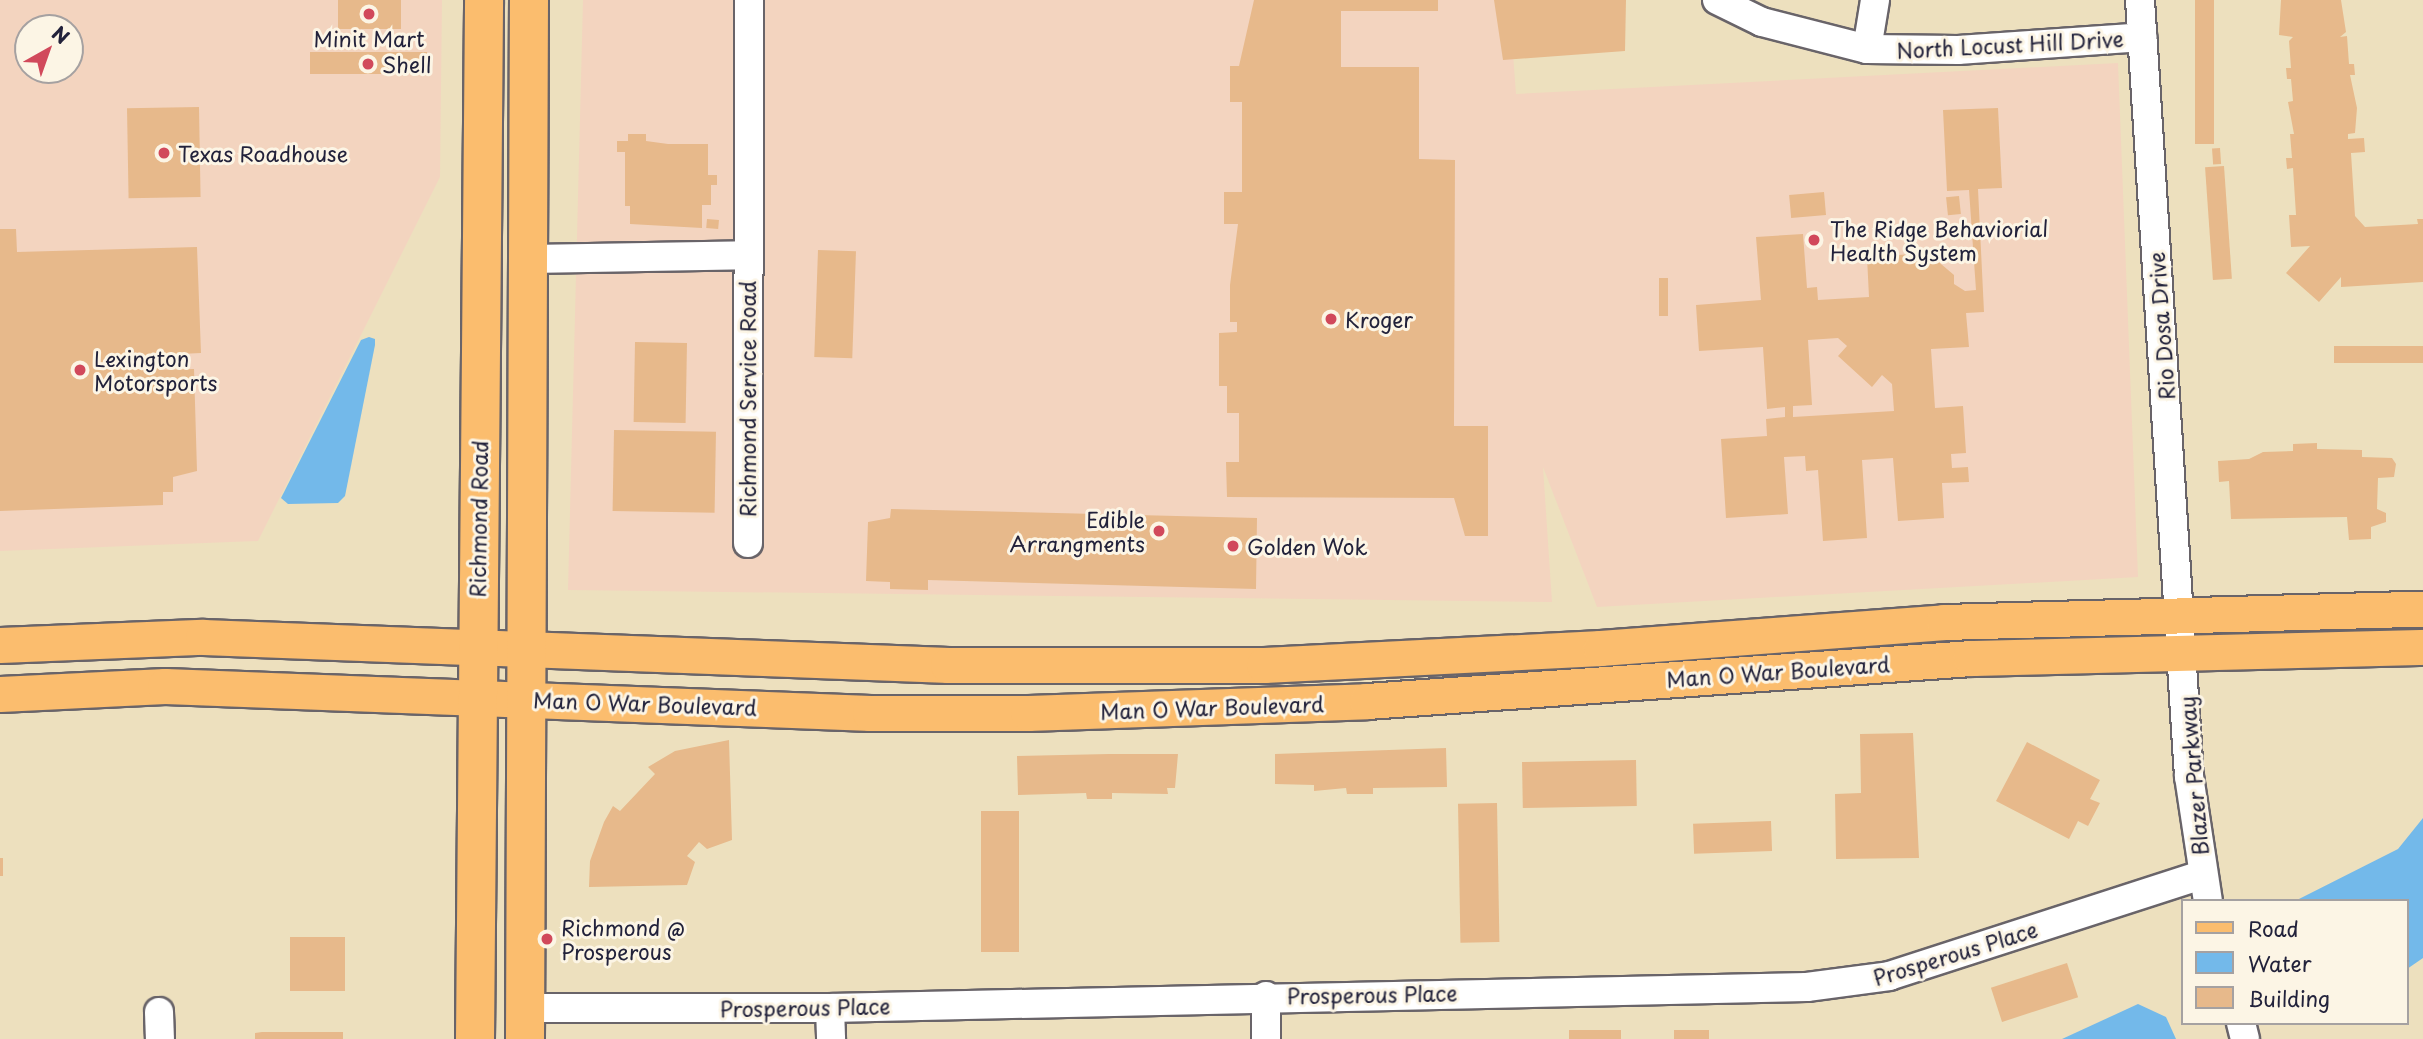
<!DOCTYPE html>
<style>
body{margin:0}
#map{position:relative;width:2423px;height:1039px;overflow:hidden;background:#ede0be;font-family:"Playpen Sans",sans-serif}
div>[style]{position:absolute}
.built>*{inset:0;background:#f3d4bf}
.water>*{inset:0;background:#73b9ea}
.building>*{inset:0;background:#e7b98b;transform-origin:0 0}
.roads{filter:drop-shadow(2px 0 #696469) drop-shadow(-2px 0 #696469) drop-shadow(0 2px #696469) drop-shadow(0 -2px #696469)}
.minor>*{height:28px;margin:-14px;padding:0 14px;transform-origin:14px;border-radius:14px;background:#fff}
.major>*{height:35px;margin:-17.5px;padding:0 17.5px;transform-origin:17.5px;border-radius:17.5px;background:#fbbd6e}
.highway>*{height:38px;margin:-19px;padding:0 19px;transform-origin:19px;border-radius:19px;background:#fbbd6e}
.dots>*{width:19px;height:19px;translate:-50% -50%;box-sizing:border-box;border:4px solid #fcf5e5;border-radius:50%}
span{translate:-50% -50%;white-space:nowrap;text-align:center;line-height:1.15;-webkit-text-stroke:6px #fcf5e5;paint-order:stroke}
.poi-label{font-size:21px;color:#22223b}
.left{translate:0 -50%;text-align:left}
.right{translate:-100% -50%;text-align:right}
.street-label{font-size:21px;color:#22223b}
.legend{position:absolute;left:2181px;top:899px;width:228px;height:126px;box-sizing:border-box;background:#fcf5e5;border:2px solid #a5a1a1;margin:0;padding:9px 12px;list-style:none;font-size:21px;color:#22223b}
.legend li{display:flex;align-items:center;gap:14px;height:35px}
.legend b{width:35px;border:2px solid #a5a1a1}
.north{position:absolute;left:14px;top:14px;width:70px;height:70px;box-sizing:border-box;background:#fcf5e5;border:2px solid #a5a1a1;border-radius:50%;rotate:40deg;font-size:19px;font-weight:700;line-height:28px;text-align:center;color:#22223b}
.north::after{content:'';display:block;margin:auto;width:24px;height:32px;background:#d1495b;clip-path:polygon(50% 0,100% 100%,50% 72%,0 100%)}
</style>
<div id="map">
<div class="built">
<i style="clip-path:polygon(evenodd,0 0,442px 0,440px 177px,258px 541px,0 551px,0 0,28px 28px,70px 28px,70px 70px,28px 70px,28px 28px)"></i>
<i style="clip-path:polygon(583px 0,1509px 0,1516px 94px,2118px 63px,2138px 577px,1597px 607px,1543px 467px,1552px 602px,568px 590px)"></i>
</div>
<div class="water">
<i style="clip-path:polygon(369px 337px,375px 339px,375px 345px,345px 496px,338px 503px,288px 504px,281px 498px,361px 340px)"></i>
<i style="clip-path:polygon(2423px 818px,2423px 958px,2407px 969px,2407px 901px,2295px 901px,2398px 849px)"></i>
<i style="clip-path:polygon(2138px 1004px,2166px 1017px,2176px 1039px,2062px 1039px)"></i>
</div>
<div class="building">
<i style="left:338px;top:0;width:63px;height:29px"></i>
<i style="clip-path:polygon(1254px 0,1438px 0,1438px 11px,1341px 11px,1341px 67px,1419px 67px,1419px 159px,1455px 160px,1454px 426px,1488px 426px,1488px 536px,1465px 536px,1454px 498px,1227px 497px,1226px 462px,1239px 462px,1239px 413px,1227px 413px,1227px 386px,1219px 386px,1219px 333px,1237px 332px,1237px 322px,1230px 322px,1230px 285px,1238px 224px,1224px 224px,1224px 192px,1242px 192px,1242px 102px,1230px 102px,1230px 66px,1239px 66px)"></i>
<i style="clip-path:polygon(1494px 0,1626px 0,1625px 51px,1503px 60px)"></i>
<i style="left:2195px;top:0;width:19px;height:144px"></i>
<i style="clip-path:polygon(2281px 0,2341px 0,2346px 32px,2340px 37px,2347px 36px,2349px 64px,2354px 64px,2355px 75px,2350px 75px,2357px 108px,2355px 133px,2348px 134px,2348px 139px,2364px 138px,2365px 152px,2351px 153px,2355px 216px,2365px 227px,2418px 224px,2417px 219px,2423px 219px,2423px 282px,2341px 287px,2341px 277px,2319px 302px,2286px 273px,2310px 246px,2291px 247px,2289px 215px,2296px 215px,2293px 168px,2287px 169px,2286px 158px,2292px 158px,2290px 134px,2294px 134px,2288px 102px,2293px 101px,2291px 79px,2287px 79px,2286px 68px,2291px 68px,2289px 41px,2293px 37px,2279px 35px)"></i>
<i style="left:310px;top:52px;width:117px;height:22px"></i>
<i style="left:199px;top:107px;width:90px;height:72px;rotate:89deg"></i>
<i style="clip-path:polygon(evenodd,1998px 108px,2002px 188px,1978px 189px,1984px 312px,1966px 313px,1969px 347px,1931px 349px,1935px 408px,1963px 406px,1966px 453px,1951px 454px,1952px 468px,1968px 467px,1969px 482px,1942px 483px,1944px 518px,1898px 521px,1893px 458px,1862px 460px,1867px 538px,1823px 541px,1818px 470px,1806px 471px,1805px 456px,1784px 457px,1788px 514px,1726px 518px,1721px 439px,1767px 436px,1766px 419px,1785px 417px,1785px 407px,1767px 409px,1763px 347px,1699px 351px,1696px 305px,1761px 300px,1756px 237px,1803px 234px,1807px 288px,1817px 287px,1818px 300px,1869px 297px,1867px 257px,1928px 253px,1954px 275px,1954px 284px,1965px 291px,1976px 290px,1969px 190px,1947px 191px,1943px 110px,1998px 108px,1838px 338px,1847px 346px,1838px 356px,1872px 387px,1882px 375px,1892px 384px,1894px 411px,1793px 417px,1793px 406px,1812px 405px,1808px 340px,1838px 338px)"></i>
<i style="clip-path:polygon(628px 134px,646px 134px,646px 141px,668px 144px,708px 144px,708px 175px,717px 175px,717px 185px,711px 185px,711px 205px,702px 205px,702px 228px,630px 224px,630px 206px,625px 206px,625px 152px,617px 152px,617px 141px,628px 141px)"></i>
<i style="left:2220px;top:148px;width:16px;height:8px;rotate:86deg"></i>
<i style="left:2224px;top:166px;width:113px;height:19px;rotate:86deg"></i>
<i style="left:1824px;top:192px;width:23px;height:35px;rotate:85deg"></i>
<i style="left:1959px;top:196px;width:18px;height:13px;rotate:84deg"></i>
<i style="left:707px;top:219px;width:12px;height:9px;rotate:5deg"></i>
<i style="clip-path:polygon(0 229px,16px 229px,17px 252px,197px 247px,201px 353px,159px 355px,159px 370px,194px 369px,197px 471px,173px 477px,173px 492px,163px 492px,163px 505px,0 511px)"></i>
<i style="left:818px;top:250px;width:38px;height:107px;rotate:2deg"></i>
<i style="left:1659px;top:278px;width:9px;height:38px"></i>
<i style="left:635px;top:342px;width:52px;height:80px;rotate:1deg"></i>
<i style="left:2423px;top:346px;width:17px;height:89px;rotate:90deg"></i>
<i style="left:614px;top:430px;width:102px;height:81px;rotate:1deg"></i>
<i style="clip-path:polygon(2317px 443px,2317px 449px,2362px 450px,2362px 457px,2392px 458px,2396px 464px,2394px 477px,2378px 478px,2377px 509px,2386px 513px,2386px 522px,2371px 527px,2371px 539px,2349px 540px,2347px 517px,2231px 519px,2229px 481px,2219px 482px,2218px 461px,2249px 459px,2263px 452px,2293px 451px,2293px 444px)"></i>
<i style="clip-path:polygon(891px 509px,1257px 518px,1256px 589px,928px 580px,928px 590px,890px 589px,890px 582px,866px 581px,868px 522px,890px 518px)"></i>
<i style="clip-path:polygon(1913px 733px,1919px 858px,1836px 859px,1835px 794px,1861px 793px,1860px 734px)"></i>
<i style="clip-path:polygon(729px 740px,732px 840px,707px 849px,699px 842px,687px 856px,695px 862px,687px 885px,589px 887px,590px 861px,604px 822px,613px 806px,620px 811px,655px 774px,648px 767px,675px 751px)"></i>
<i style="clip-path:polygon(2027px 742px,2100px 780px,2090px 799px,2100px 803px,2088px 826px,2078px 821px,2069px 839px,1996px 801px)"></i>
<i style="clip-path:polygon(1446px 748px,1447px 787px,1373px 788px,1373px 794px,1347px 794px,1346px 788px,1314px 791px,1314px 785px,1275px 784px,1275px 754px)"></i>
<i style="clip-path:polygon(1109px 754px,1178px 754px,1175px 788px,1167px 788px,1168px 794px,1112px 793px,1112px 799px,1087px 799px,1086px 793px,1018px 795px,1017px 756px)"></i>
<i style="left:1636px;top:760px;width:46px;height:114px;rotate:89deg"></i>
<i style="left:1497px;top:803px;width:139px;height:39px;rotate:89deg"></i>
<i style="left:981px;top:811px;width:38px;height:141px"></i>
<i style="left:1771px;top:821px;width:30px;height:78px;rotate:88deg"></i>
<i style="left:0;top:858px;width:3px;height:18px"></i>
<i style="left:290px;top:937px;width:55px;height:54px"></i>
<i style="left:2067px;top:963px;width:36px;height:80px;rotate:72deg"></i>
<i style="left:1621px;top:1030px;width:9px;height:52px;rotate:90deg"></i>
<i style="left:1674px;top:1030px;width:35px;height:9px"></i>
<i style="clip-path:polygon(262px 1032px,343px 1032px,343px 1039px,255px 1039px,255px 1033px)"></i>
</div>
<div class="roads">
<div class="minor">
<i style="left:1717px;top:0;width:50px;rotate:26.1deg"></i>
<i style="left:1762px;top:22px;width:108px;rotate:14.4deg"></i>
<i style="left:1867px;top:49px;width:91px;rotate:0.6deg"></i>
<i style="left:1958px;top:50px;width:185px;rotate:-4deg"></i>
<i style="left:2140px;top:0;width:778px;rotate:86.39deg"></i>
<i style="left:2189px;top:776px;width:126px;rotate:81.4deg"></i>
<i style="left:1867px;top:49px;width:50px;rotate:-80.7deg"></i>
<i style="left:529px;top:259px;width:219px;rotate:-1deg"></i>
<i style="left:748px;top:543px;width:543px;rotate:-89.89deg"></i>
<i style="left:1266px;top:996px;width:43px;rotate:90deg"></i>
<i style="left:525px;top:1008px;width:305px"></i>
<i style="left:830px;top:1008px;width:977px;rotate:-1.23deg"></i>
<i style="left:1807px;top:987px;width:83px;rotate:-7.6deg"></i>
<i style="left:1889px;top:976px;width:328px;rotate:-17.9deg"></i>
<i style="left:830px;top:1008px;width:31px;rotate:88deg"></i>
<i style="left:159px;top:1012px;width:27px;rotate:88deg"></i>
<i style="left:2241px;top:1023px;width:16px;rotate:76deg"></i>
</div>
<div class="major">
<i style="left:0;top:645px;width:203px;rotate:-2.3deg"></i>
<i style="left:203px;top:637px;width:746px;rotate:2.15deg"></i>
<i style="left:948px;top:665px;width:316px"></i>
<i style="left:1264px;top:665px;width:337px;rotate:-2.9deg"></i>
<i style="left:1601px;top:648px;width:344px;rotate:-4.3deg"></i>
<i style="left:1944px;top:622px;width:479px;rotate:-1.6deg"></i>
<i style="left:0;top:694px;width:165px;rotate:-2.8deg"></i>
<i style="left:165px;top:686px;width:706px;rotate:2.19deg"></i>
<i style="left:870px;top:713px;width:158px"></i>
<i style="left:1028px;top:713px;width:339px;rotate:-2deg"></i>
<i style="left:1367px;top:701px;width:606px;rotate:-4.07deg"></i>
<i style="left:1971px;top:658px;width:452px;rotate:-1.4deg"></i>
</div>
<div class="highway">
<i style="left:475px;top:1039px;width:1039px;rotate:-89.5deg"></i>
<i style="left:525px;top:1039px;width:1039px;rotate:-89.78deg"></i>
</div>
</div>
<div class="dots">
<i style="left:369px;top:14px;background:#d1495b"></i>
<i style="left:368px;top:64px;background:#d1495b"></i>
<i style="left:164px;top:153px;background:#d1495b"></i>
<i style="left:1814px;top:240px;background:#d1495b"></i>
<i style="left:1331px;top:319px;background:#d1495b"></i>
<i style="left:80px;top:370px;background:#d1495b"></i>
<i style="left:1159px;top:531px;background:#d1495b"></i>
<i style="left:1233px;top:546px;background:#d1495b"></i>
<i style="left:547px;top:939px;background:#d1495b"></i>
</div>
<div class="poi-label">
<span style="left:369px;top:38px">Minit Mart</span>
<span class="left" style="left:382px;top:64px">Shell</span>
<span class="left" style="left:178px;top:153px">Texas Roadhouse</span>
<span class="left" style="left:1830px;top:240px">The Ridge Behaviorial<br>Health System</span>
<span class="left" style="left:1345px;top:319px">Kroger</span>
<span class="left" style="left:94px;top:370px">Lexington<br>Motorsports</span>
<span class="right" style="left:1145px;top:531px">Edible<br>Arrangments</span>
<span class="left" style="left:1247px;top:546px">Golden Wok</span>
<span class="left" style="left:561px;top:939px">Richmond @<br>Prosperous</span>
</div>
<div class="street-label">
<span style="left:2010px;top:44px;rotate:-3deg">North Locust Hill Drive</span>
<span style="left:2161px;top:326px;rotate:-94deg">Rio Dosa Drive</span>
<span style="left:747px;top:399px;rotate:-90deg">Richmond Service Road</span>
<span style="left:478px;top:519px;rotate:-89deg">Richmond Road</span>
<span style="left:1778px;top:671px;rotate:-4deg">Man O War Boulevard</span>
<span style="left:645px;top:703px;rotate:2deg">Man O War Boulevard</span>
<span style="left:1212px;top:707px;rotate:-2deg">Man O War Boulevard</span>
<span style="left:2193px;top:776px;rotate:-95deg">Blazer Parkway</span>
<span style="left:1955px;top:953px;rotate:-17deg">Prosperous Place</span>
<span style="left:1372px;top:994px;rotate:-1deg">Prosperous Place</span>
<span style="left:805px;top:1007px;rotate:-1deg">Prosperous Place</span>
</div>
<ul class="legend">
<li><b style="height:9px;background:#fbbd6e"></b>Road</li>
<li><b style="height:19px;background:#73b9ea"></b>Water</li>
<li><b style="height:19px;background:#e7b98b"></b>Building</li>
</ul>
<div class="north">N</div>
</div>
